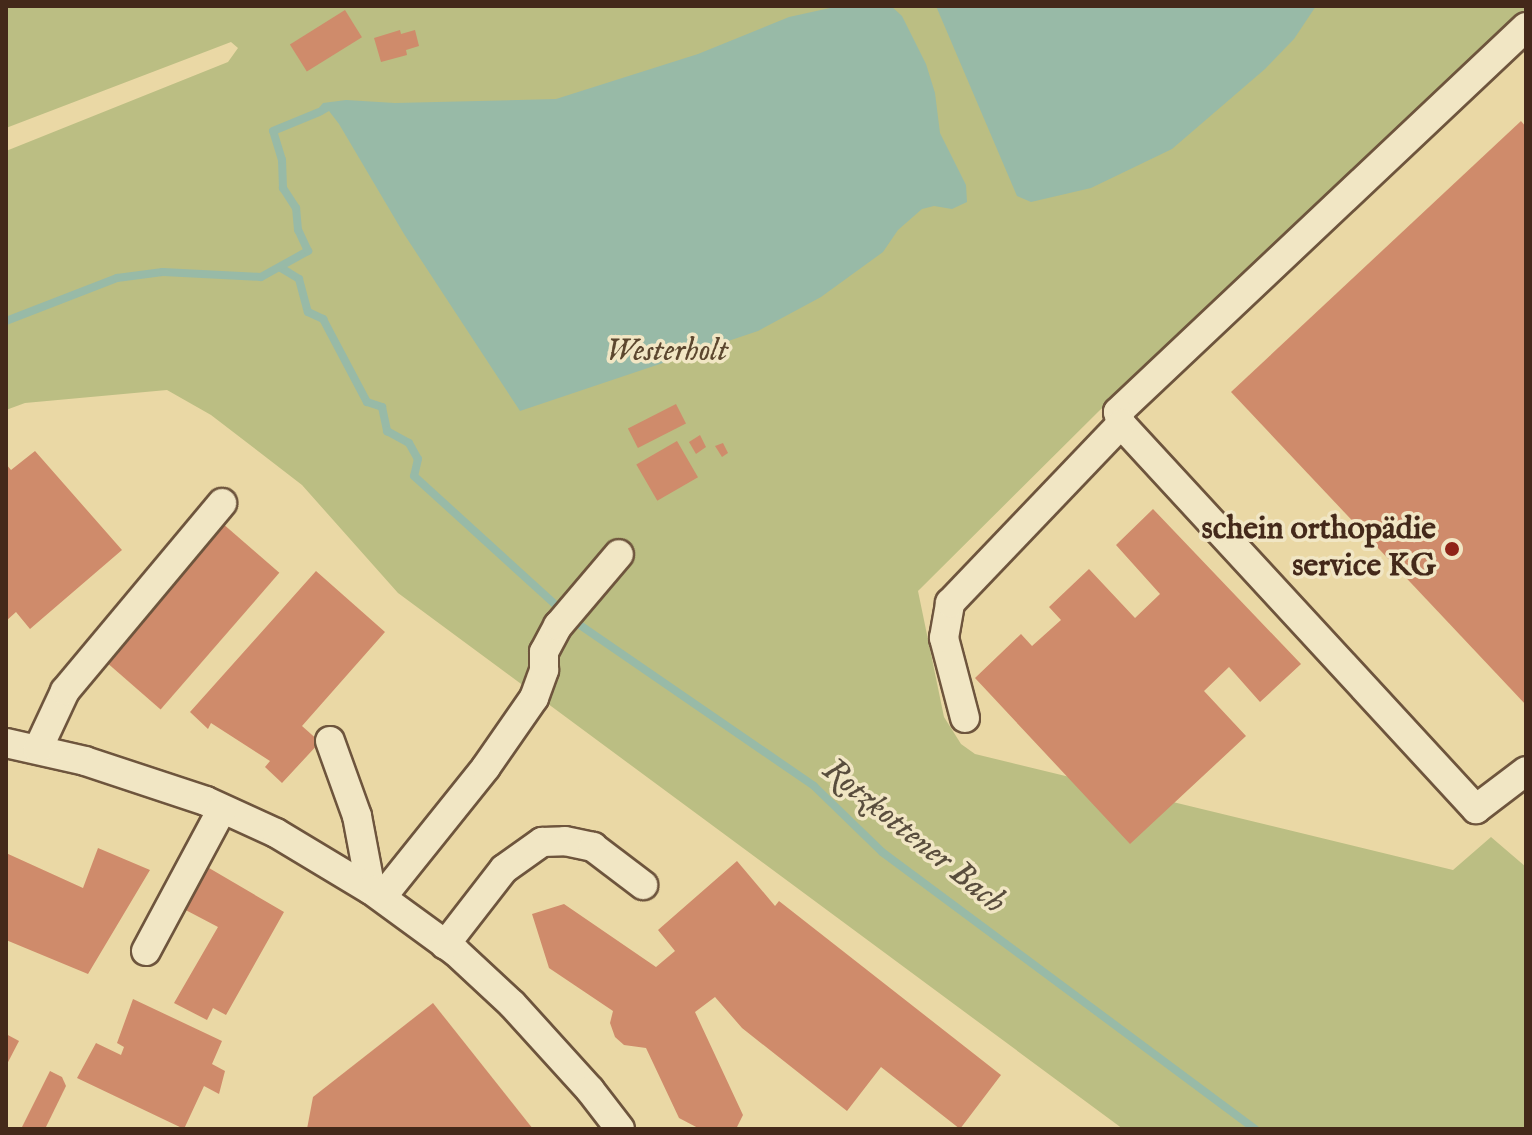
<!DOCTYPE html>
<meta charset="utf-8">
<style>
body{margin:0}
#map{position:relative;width:1532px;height:1135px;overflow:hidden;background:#ead8a5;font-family:"IM FELL English",serif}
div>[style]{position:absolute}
.green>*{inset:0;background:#bbbe83}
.water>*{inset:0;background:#98baa7}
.stream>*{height:8px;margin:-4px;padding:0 4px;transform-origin:4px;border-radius:4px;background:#98baa7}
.building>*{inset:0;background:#cf8b6b;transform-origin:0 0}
.roads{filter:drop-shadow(2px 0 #6e553d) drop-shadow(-2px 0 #6e553d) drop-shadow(0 2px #6e553d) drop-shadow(0 -2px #6e553d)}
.minor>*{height:28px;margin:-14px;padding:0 14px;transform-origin:14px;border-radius:14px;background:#f1e6c4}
.dots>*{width:22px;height:22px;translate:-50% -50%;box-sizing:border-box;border:4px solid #f1e6c4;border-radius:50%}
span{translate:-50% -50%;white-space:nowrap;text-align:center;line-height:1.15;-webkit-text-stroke:7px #f1e6c4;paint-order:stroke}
.park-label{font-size:32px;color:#5c472f;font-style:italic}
.poi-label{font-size:32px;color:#44291a;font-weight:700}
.right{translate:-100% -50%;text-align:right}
.water-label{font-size:34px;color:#594d3d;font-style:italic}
.frame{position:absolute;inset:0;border:8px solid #44291a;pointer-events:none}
</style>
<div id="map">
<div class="green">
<i style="clip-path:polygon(6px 6px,1526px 6px,1526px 13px,1289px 238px,1099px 411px,918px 591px,944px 717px,961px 744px,975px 754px,1453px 870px,1491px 837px,1526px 867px,1526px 1129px,1123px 1129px,398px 593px,302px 485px,211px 415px,167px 390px,25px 403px,6px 410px,6px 151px,228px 62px,238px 48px,231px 42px,6px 128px)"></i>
</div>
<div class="water">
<i style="clip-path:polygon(839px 6px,891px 6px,902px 16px,926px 64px,935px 93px,940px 133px,966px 185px,967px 202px,952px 209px,934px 206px,922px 209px,898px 230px,883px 252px,821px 297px,758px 331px,520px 411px,404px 234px,339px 124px,329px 111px,322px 115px,318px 109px,323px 103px,346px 100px,395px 103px,556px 99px,698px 54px,789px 17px)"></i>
<i style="clip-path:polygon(936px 6px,1316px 6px,1294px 39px,1265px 69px,1172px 149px,1091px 188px,1031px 202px,1017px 196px)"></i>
</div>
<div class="stream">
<i style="left:281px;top:268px;width:21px;rotate:31deg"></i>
<i style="left:299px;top:279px;width:34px;rotate:75deg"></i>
<i style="left:308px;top:312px;width:17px;rotate:25deg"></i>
<i style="left:323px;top:319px;width:94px;rotate:62.1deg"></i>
<i style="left:367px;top:402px;width:16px;rotate:18deg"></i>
<i style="left:382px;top:407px;width:25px;rotate:78deg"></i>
<i style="left:387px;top:431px;width:25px;rotate:29deg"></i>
<i style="left:409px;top:443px;width:18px;rotate:61deg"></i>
<i style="left:418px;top:459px;width:17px;rotate:103deg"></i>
<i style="left:414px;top:476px;width:193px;rotate:42.3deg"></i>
<i style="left:6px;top:321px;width:119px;rotate:-21.2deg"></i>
<i style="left:117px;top:278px;width:46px;rotate:-7.4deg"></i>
<i style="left:163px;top:272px;width:98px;rotate:2.9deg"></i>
<i style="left:261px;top:277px;width:54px;rotate:-29deg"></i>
<i style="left:308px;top:251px;width:23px;rotate:-115deg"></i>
<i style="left:298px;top:230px;width:22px;rotate:-95deg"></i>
<i style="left:296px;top:208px;width:24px;rotate:-123deg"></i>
<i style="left:283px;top:188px;width:28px;rotate:-92deg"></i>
<i style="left:282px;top:160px;width:30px;rotate:-107deg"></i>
<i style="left:273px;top:131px;width:50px;rotate:-22.4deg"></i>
<i style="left:574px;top:621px;width:291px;rotate:34.5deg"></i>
<i style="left:814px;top:786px;width:95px;rotate:44.1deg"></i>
<i style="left:882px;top:852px;width:465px;rotate:36.6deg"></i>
</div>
<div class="building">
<i style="left:345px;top:10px;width:32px;height:65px;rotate:58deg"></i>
<i style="clip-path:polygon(400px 30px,401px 34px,415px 30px,419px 46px,406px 50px,407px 55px,381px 62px,374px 38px)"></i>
<i style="clip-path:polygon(1521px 121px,1526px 127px,1526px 705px,1231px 392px)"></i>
<i style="left:676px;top:404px;width:22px;height:54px;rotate:63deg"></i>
<i style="clip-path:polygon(700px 435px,706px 447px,696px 454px,689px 442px)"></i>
<i style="left:677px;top:441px;width:42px;height:47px;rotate:60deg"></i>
<i style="clip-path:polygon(723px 443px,728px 453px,722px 457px,715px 446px)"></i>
<i style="clip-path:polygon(35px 451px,122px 550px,30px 629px,16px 612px,6px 621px,6px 464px,11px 470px)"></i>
<i style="clip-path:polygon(1153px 509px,1301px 664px,1260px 702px,1229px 667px,1204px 691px,1246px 736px,1130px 844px,975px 678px,1021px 634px,1032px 646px,1061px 620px,1049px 607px,1089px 569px,1135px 618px,1160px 594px,1116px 545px)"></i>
<i style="left:222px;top:523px;width:76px;height:181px;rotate:41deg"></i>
<i style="clip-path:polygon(316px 571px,385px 632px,302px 726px,320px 742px,282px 783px,265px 767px,270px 761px,211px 723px,208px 729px,190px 712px)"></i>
<i style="clip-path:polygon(98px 848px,150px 870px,88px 974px,6px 940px,6px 853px,83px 888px)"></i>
<i style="clip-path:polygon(737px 861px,775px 906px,779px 901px,1001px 1075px,960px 1129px,881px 1067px,847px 1111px,742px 1028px,715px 997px,695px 1012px,743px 1115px,736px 1129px,700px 1129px,679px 1118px,646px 1048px,624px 1045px,615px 1037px,610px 1023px,613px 1011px,549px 968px,532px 914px,564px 904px,656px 967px,675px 951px,658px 930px)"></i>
<i style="clip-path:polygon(209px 868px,284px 912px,226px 1015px,213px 1008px,207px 1020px,174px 1003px,218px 927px,178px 906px,198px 871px)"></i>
<i style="clip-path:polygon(133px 999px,222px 1041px,212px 1064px,225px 1071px,219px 1094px,204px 1086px,184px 1129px,77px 1078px,96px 1043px,121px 1055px,124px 1047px,117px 1043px)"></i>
<i style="clip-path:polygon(433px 1003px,533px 1129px,307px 1129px,313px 1097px)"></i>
<i style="clip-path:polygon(6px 1034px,19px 1041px,6px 1066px)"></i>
<i style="clip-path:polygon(50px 1071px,62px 1077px,66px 1086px,45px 1129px,21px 1129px)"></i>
</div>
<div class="roads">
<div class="minor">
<i style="left:1526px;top:27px;width:561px;rotate:136.66deg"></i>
<i style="left:1118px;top:412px;width:12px;rotate:76deg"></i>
<i style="left:1121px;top:424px;width:524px;rotate:47.32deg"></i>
<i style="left:1476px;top:809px;width:63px;rotate:-37.2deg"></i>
<i style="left:965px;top:718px;width:83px;rotate:-104.7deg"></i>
<i style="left:944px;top:638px;width:36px;rotate:-80deg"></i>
<i style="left:950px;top:603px;width:248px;rotate:-46.3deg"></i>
<i style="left:330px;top:741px;width:80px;rotate:70.2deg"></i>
<i style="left:357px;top:816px;width:75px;rotate:79.3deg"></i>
<i style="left:6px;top:743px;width:81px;rotate:12.8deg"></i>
<i style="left:85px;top:761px;width:127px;rotate:18.3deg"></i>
<i style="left:206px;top:801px;width:77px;rotate:24.6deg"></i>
<i style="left:276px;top:833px;width:111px;rotate:31deg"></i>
<i style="left:371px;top:890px;width:105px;rotate:36.1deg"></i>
<i style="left:456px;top:952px;width:76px;rotate:42.9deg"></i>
<i style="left:512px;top:1004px;width:116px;rotate:47.8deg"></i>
<i style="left:590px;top:1090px;width:49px;rotate:52.4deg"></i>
<i style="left:38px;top:749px;width:64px;rotate:-65deg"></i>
<i style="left:65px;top:691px;width:245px;rotate:-50.1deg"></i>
<i style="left:382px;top:897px;width:166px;rotate:-51.3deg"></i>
<i style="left:486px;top:767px;width:84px;rotate:-55.2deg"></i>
<i style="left:534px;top:698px;width:30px;rotate:-70deg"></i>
<i style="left:544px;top:670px;width:18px;rotate:-90deg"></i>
<i style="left:544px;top:652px;width:30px;rotate:-62deg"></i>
<i style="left:558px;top:626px;width:94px;rotate:-49.7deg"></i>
<i style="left:445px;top:945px;width:96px;rotate:-52.2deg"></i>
<i style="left:504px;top:869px;width:47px;rotate:-35.4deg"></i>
<i style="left:542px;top:842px;width:23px;rotate:-2deg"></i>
<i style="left:565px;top:841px;width:29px;rotate:12deg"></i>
<i style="left:593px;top:847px;width:63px;rotate:37.2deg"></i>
<i style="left:146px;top:951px;width:161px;rotate:-61.8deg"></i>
</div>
</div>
<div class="dots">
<i style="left:1452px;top:549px;background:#8f2418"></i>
</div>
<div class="park-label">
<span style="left:667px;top:352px">Westerholt</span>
</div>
<div class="poi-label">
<span class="right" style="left:1436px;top:549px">schein orthopädie<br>service KG</span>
</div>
<div class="water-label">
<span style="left:914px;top:836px;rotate:39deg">Rotzkottener Bach</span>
</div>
<div class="frame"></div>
</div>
